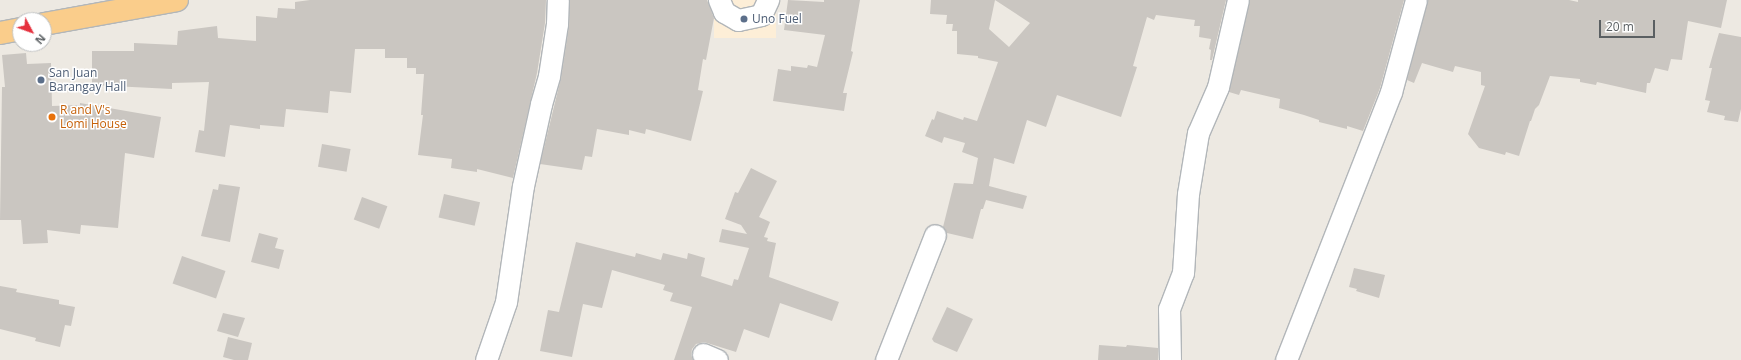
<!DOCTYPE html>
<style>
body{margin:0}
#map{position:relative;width:1741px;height:360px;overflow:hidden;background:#ede9e2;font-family:"Open Sans",sans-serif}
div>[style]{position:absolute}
.commercial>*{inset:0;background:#fdeed7;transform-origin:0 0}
.building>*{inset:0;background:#cac6c1;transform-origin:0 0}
.roads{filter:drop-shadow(1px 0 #b2b6b9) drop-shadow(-1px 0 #b2b6b9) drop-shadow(0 1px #b2b6b9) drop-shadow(0 -1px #b2b6b9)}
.minor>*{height:21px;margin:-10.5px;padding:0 10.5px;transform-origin:10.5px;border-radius:10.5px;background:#fff}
.highway>*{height:22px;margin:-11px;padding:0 11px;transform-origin:11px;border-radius:11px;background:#facd8b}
.dots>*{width:11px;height:11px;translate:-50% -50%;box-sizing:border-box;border:2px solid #fff;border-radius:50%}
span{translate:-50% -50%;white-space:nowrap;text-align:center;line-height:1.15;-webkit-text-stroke:3px #fff;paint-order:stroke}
.service-label{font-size:12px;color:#4e5e75}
.left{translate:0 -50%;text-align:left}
.food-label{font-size:12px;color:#c56008}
.north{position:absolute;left:12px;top:12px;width:40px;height:40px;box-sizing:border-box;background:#fff;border:1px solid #bdbfc0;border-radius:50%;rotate:131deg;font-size:11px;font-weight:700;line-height:16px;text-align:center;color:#5a5f62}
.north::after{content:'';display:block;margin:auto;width:14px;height:18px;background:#e5303d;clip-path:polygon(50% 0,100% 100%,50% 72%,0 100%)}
.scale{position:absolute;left:1599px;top:20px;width:56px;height:18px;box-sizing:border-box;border:2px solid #5a5f62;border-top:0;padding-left:5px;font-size:12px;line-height:14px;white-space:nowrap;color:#5a5f62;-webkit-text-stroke:3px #fff;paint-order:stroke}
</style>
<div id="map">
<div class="commercial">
<i style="left:714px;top:0;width:62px;height:38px"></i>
</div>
<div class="building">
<i style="clip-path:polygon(310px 0,546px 0,545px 23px,537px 73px,513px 178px,477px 169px,477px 172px,451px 168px,452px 159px,418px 155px,423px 115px,421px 115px,424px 74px,416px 74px,416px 68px,407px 68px,407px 58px,385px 58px,385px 49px,355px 49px,351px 93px,330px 91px,328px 113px,286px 109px,284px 127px,260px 125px,260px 129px,230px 125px,225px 157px,195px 152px,199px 130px,204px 131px,209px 82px,172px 83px,172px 89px,92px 85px,92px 51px,134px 51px,134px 43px,177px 45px,178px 31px,217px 26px,218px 38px,256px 41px,256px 16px,277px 18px,278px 8px,295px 9px,295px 2px)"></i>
<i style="clip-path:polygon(570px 0,707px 0,714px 18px,706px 60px,703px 59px,698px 90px,703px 91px,691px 141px,646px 129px,645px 134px,629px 130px,629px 135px,597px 129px,592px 157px,585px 156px,582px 170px,540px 164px,561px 78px,569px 26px)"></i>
<i style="clip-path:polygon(788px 0,824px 2px,824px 0,860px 0,851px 51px,853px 52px,843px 93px,847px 93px,844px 111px,773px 101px,778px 69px,791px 71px,791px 66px,807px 68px,808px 65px,817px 67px,825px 35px,784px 30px)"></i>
<i style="clip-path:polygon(evenodd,931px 0,1226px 0,1212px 60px,1210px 60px,1211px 50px,1209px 49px,1211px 39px,1199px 37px,1200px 26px,1194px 26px,1195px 20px,1156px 15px,1154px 20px,1147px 17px,1133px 66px,1137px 67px,1121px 117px,1057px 95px,1046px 127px,1027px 120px,1014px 164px,994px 158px,989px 186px,1027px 196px,1023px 209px,986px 200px,983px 209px,981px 209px,973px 239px,947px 233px,943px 227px,954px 183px,973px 184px,978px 158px,962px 152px,965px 143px,944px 137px,942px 143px,925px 136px,932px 119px,934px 120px,937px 111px,963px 120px,964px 117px,977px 121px,998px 62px,978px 58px,978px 56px,957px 54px,957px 31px,952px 31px,953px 24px,946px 24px,947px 15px,930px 14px,931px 0,995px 0,1030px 23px,1009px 47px,989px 29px,995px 0)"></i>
<i style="clip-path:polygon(1250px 0,1404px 0,1380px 88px,1363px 131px,1347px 126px,1347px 129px,1319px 122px,1319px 120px,1304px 115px,1279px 108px,1280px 99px,1241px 90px,1239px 95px,1229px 92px)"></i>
<i style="clip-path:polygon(1428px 0,1569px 0,1578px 2px,1578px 0,1727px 0,1721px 28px,1688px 21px,1682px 60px,1671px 59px,1668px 71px,1655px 68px,1650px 83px,1647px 83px,1646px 93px,1597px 82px,1596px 85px,1580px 82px,1580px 79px,1550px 76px,1539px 105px,1535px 109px,1531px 121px,1530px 121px,1519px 156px,1506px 152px,1505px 155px,1479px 148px,1468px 134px,1485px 86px,1481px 85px,1481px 72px,1455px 66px,1453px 72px,1422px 63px,1414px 83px,1407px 80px)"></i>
<i style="clip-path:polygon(1719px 33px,1741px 37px,1741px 109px,1738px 122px,1724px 120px,1725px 116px,1707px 112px,1710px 101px,1705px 100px,1712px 68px,1709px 68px)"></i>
<i style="clip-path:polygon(26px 53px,27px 64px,51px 63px,52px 106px,80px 105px,80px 103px,161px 117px,154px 158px,125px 153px,118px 228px,81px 225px,80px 234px,47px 230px,48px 243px,23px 244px,21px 220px,0 220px,2px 87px,5px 87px,2px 55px)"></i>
<i style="left:322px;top:144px;width:29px;height:23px;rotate:10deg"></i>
<i style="clip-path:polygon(751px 168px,777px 181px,759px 217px,770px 222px,764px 237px,768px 238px,767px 241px,776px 243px,769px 277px,839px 302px,832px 321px,780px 303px,769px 338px,744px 329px,736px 352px,704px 342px,696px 344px,692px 349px,691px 355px,693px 360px,674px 360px,692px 307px,670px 301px,673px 293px,663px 290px,665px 285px,612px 270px,602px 308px,583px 304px,572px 357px,540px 351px,548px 310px,559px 312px,576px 242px,635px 257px,636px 253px,661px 260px,663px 253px,687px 259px,688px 253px,705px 258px,701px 276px,732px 286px,734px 279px,738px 280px,749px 248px,719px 242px,722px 229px,747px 234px,741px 225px,725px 219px,735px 192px,738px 193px)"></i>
<i style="clip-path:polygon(219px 184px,240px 187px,230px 242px,201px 236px,213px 189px,218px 190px)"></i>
<i style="left:444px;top:194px;width:37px;height:24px;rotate:13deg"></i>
<i style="left:362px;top:197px;width:27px;height:24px;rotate:20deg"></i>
<i style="clip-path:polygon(259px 233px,278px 238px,275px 248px,284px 250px,279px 269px,251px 262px)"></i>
<i style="left:182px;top:256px;width:46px;height:29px;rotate:19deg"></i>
<i style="clip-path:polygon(1354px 268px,1385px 275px,1379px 298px,1356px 291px,1357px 289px,1349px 287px)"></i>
<i style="clip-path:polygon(0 286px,17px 289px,16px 292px,59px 300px,59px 304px,75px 307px,71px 326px,65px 325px,60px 347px,35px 341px,36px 338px,0 329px)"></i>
<i style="clip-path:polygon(947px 307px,973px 319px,957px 352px,934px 342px,932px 339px)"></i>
<i style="clip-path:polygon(223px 313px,245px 318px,238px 337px,217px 331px)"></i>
<i style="clip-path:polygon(228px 337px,252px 343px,248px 360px,234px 360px,223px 357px)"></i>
<i style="clip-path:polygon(1099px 345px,1126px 347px,1127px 345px,1158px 348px,1158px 360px,1098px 360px)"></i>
</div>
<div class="roads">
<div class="minor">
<i style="left:719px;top:0;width:13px;rotate:67deg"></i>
<i style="left:724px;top:12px;width:16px;rotate:30deg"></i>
<i style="left:738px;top:20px;width:24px;rotate:-12deg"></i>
<i style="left:761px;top:15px;width:17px;rotate:-65deg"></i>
<i style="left:703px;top:354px;width:15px;rotate:23deg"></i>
<i style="left:486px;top:360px;width:61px;rotate:-71deg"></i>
<i style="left:506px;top:302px;width:117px;rotate:-81.7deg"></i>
<i style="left:523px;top:186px;width:84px;rotate:-77.6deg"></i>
<i style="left:541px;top:104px;width:29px;rotate:-74deg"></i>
<i style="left:549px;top:76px;width:53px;rotate:-81.3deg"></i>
<i style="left:557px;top:24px;width:24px;rotate:-88deg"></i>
<i style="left:886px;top:360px;width:134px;rotate:-68.6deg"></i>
<i style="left:1170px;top:360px;width:51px;rotate:-91.1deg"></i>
<i style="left:1169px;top:309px;width:39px;rotate:-69deg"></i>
<i style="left:1183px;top:273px;width:79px;rotate:-86.4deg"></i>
<i style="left:1188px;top:194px;width:62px;rotate:-80.7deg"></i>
<i style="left:1198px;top:133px;width:50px;rotate:-66.5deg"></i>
<i style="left:1218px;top:87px;width:89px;rotate:-77.1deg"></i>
<i style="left:1286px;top:360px;width:288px;rotate:-68.6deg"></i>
<i style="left:1391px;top:92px;width:95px;rotate:-74.8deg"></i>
</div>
<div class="highway">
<i style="left:44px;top:24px;width:135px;rotate:-10.2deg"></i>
<i style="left:0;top:33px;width:20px;rotate:-11deg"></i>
</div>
</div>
<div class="dots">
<i style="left:744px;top:19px;background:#5c6f8a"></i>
<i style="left:41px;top:80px;background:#5c6f8a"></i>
<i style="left:52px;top:117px;background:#e8710a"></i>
</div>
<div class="service-label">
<span class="left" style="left:752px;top:19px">Uno Fuel</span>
<span class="left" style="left:49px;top:80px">San Juan<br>Barangay Hall</span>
</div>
<div class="food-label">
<span class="left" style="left:60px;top:117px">R and V's<br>Lomi House</span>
</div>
<div class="north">N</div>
<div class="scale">20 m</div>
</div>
